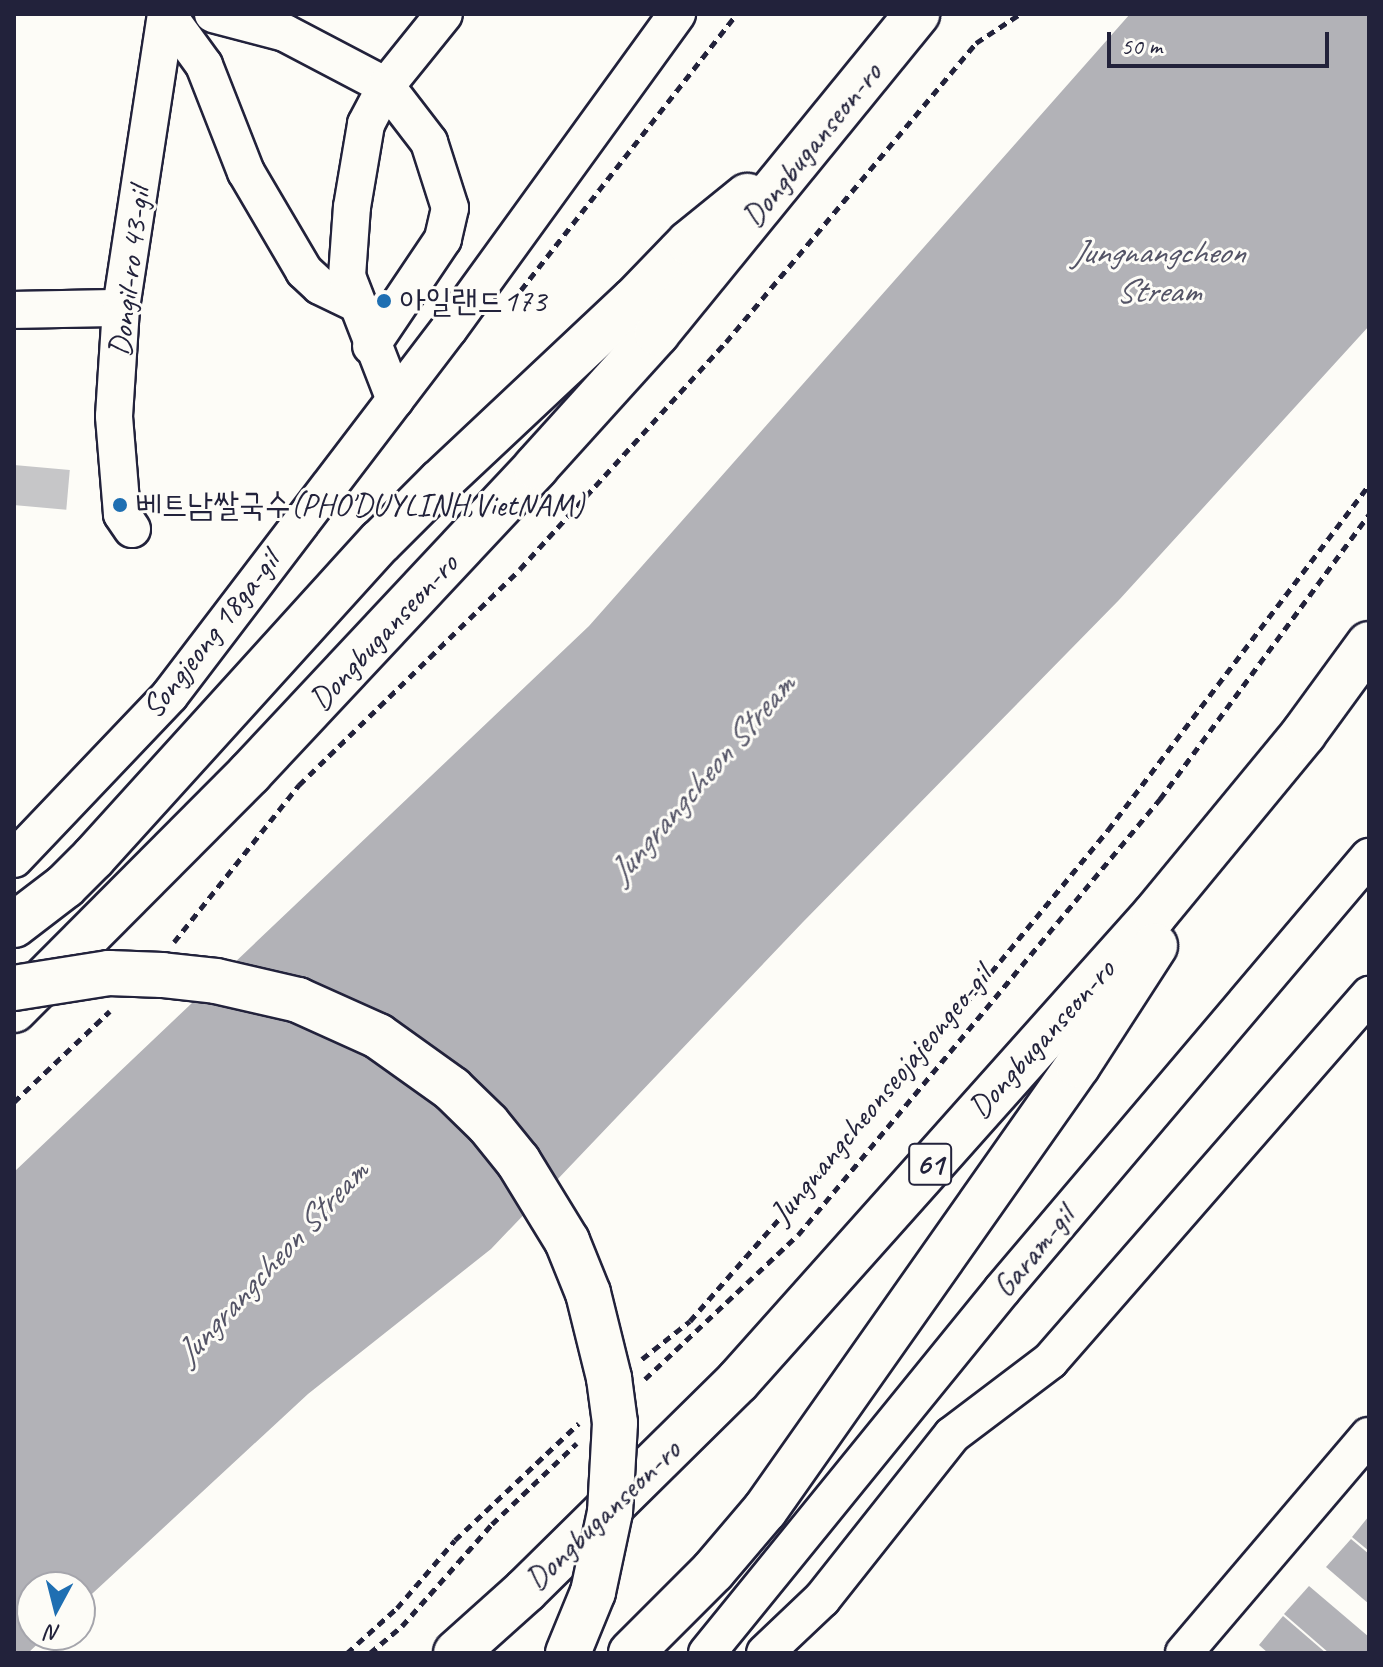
<!DOCTYPE html>
<meta charset="utf-8">
<style>
body{margin:0}
#map{position:relative;width:1383px;height:1667px;overflow:hidden;background:#fdfcf7;font-family:Caveat,"Poor Story",sans-serif}
div>[style]{position:absolute}
.water>*{inset:0;background:#b2b2b7}
.building>*{inset:0;background:#c6c6c8;transform-origin:0 0}
.path>*{height:5px;margin-top:-2.5px;transform-origin:0;background:repeating-linear-gradient(90deg,#22223b 0 8px,transparent 0 14px)}
.roads{filter:drop-shadow(2px 0 #22223b) drop-shadow(-2px 0 #22223b) drop-shadow(0 2px #22223b) drop-shadow(0 -2px #22223b)}
.minor>*{height:36px;margin:-18px;padding:0 18px;transform-origin:18px;border-radius:18px;background:#fdfcf7}
.highway>*{height:44px;margin:-22px;padding:0 22px;transform-origin:22px;border-radius:22px;background:#fdfcf7}
.bridges{filter:drop-shadow(2px 0 #22223b) drop-shadow(-2px 0 #22223b) drop-shadow(0 2px #22223b) drop-shadow(0 -2px #22223b)}
.highway-bridge>*{height:44px;margin:-22px;padding:0 22px;transform-origin:22px;border-radius:22px;background:#fdfcf7}
.dots>*{width:22px;height:22px;translate:-50% -50%;box-sizing:border-box;border:4px solid #fdfcf7;border-radius:50%}
span{translate:-50% -50%;white-space:nowrap;text-align:center;line-height:1.15;-webkit-text-stroke:6px #fdfcf7;paint-order:stroke}
.shield-label span{padding:2px 6px;background:#fdfcf7;border:2px solid;border-radius:6px;-webkit-text-stroke-width:0}
.shield-label{font-size:30px;color:#22223b;font-weight:700}
.street-label{font-size:32px;color:#22223b}
.poi-label{font-size:32px;color:#22223b}
.left{translate:0 -50%;text-align:left}
.water-label{font-size:34px;color:#545466;font-style:italic}
.frame{position:absolute;inset:0;border:16px solid #22223b;pointer-events:none}
.north{position:absolute;left:16px;top:1571px;width:80px;height:80px;box-sizing:border-box;background:#fdfcf7;border:2px solid #a5a5ac;border-radius:50%;rotate:187deg;font-size:22px;font-weight:700;line-height:32px;text-align:center;color:#22223b}
.north::after{content:'';display:block;margin:auto;width:28px;height:36px;background:#1f6fb2;clip-path:polygon(50% 0,100% 100%,50% 72%,0 100%)}
.scale{position:absolute;left:1107px;top:32px;width:222px;height:36px;box-sizing:border-box;border:4px solid #22223b;border-top:0;padding-left:10px;font-size:24px;line-height:28px;white-space:nowrap;color:#22223b;-webkit-text-stroke:6px #fdfcf7;paint-order:stroke}
</style>
<div id="map">
<div class="water">
<i style="clip-path:polygon(1130px 14px,1369px 14px,1369px 326px,1119px 600px,803px 922px,491px 1249px,308px 1394px,80px 1605px,80px 1587px,32px 1587px,32px 1635px,47px 1635px,28px 1653px,14px 1653px,14px 1172px,589px 626px)"></i>
<i style="clip-path:polygon(1369px 1516px,1369px 1551px,1352px 1537px)"></i>
<i style="clip-path:polygon(1351px 1539px,1369px 1554px,1369px 1604px,1326px 1567px)"></i>
<i style="clip-path:polygon(1309px 1586px,1369px 1637px,1369px 1653px,1329px 1653px,1284px 1614px)"></i>
<i style="clip-path:polygon(1283px 1616px,1326px 1653px,1268px 1653px,1259px 1645px)"></i>
</div>
<div class="building">
<i style="left:14px;top:465px;width:56px;height:40px;rotate:5deg"></i>
</div>
<div class="path">
<i style="left:521px;top:290px;width:350px;rotate:-52deg"></i>
<i style="left:174px;top:942px;width:201px;rotate:-51.5deg"></i>
<i style="left:299px;top:785px;width:309px;rotate:-44.3deg"></i>
<i style="left:520px;top:569px;width:307px;rotate:-47.8deg"></i>
<i style="left:726px;top:342px;width:390px;rotate:-50.1deg"></i>
<i style="left:976px;top:43px;width:53px;rotate:-33.4deg"></i>
<i style="left:14px;top:1102px;width:132px;rotate:-43.5deg"></i>
<i style="left:642px;top:1359px;width:61px;rotate:-38.4deg"></i>
<i style="left:690px;top:1321px;width:377px;rotate:-48.9deg"></i>
<i style="left:938px;top:1037px;width:268px;rotate:-50.6deg"></i>
<i style="left:1108px;top:830px;width:433px;rotate:-52.9deg"></i>
<i style="left:645px;top:1379px;width:210px;rotate:-43.3deg"></i>
<i style="left:798px;top:1235px;width:567px;rotate:-50.3deg"></i>
<i style="left:1160px;top:799px;width:353px;rotate:-53.7deg"></i>
<i style="left:347px;top:1653px;width:67px;rotate:-42deg"></i>
<i style="left:397px;top:1608px;width:89px;rotate:-49.5deg"></i>
<i style="left:455px;top:1540px;width:170px;rotate:-43.3deg"></i>
<i style="left:370px;top:1653px;width:42px;rotate:-40.2deg"></i>
<i style="left:402px;top:1626px;width:136px;rotate:-48.6deg"></i>
<i style="left:492px;top:1524px;width:117px;rotate:-43.6deg"></i>
</div>
<div class="roads">
<div class="minor">
<i style="left:167px;top:14px;width:63px;rotate:54deg"></i>
<i style="left:204px;top:65px;width:115px;rotate:68.6deg"></i>
<i style="left:246px;top:172px;width:115px;rotate:59.6deg"></i>
<i style="left:304px;top:271px;width:22px;rotate:43deg"></i>
<i style="left:320px;top:286px;width:41px;rotate:25.9deg"></i>
<i style="left:213px;top:14px;width:74px;rotate:14.8deg"></i>
<i style="left:285px;top:33px;width:114px;rotate:27.7deg"></i>
<i style="left:386px;top:86px;width:71px;rotate:52.5deg"></i>
<i style="left:429px;top:142px;width:69px;rotate:72.3deg"></i>
<i style="left:450px;top:208px;width:32px;rotate:103deg"></i>
<i style="left:443px;top:239px;width:129px;rotate:123.9deg"></i>
<i style="left:14px;top:310px;width:107px;rotate:-1.1deg"></i>
<i style="left:395px;top:400px;width:133px;rotate:-111.2deg"></i>
<i style="left:347px;top:276px;width:69px;rotate:-85.9deg"></i>
<i style="left:352px;top:207px;width:84px;rotate:-80.4deg"></i>
<i style="left:366px;top:124px;width:43px;rotate:-62.2deg"></i>
<i style="left:386px;top:86px;width:92px;rotate:-51.1deg"></i>
<i style="left:132px;top:529px;width:18px;rotate:-124deg"></i>
<i style="left:122px;top:514px;width:98px;rotate:-94.7deg"></i>
<i style="left:114px;top:416px;width:108px;rotate:-86.3deg"></i>
<i style="left:121px;top:308px;width:297px;rotate:-81.3deg"></i>
<i style="left:14px;top:859px;width:226px;rotate:-46.4deg"></i>
<i style="left:170px;top:695px;width:460px;rotate:-52.7deg"></i>
<i style="left:449px;top:329px;width:389px;rotate:-54.1deg"></i>
<i style="left:707px;top:1653px;width:468px;rotate:-50.9deg"></i>
<i style="left:1002px;top:1290px;width:568px;rotate:-49.72deg"></i>
<i style="left:765px;top:1653px;width:79px;rotate:-43.5deg"></i>
<i style="left:822px;top:1599px;width:209px;rotate:-51.6deg"></i>
<i style="left:952px;top:1435px;width:123px;rotate:-37.1deg"></i>
<i style="left:1050px;top:1361px;width:486px;rotate:-48.9deg"></i>
<i style="left:1184px;top:1653px;width:285px;rotate:-49.6deg"></i>
</div>
<div class="highway">
<i style="left:14px;top:925px;width:64px;rotate:-37.4deg"></i>
<i style="left:65px;top:886px;width:40px;rotate:-45deg"></i>
<i style="left:93px;top:858px;width:427px;rotate:-47.8deg"></i>
<i style="left:380px;top:542px;width:85px;rotate:-45deg"></i>
<i style="left:440px;top:482px;width:266px;rotate:-43.2deg"></i>
<i style="left:634px;top:300px;width:79px;rotate:-46deg"></i>
<i style="left:689px;top:243px;width:75px;rotate:-39deg"></i>
<i style="left:14px;top:1010px;width:334px;rotate:-45.1deg"></i>
<i style="left:250px;top:773px;width:419px;rotate:-46.9deg"></i>
<i style="left:536px;top:467px;width:181px;rotate:-47.9deg"></i>
<i style="left:657px;top:333px;width:412px;rotate:-50.8deg"></i>
<i style="left:456px;top:1653px;width:93px;rotate:-41.9deg"></i>
<i style="left:525px;top:1591px;width:299px;rotate:-44.6deg"></i>
<i style="left:738px;top:1381px;width:626px;rotate:-48.24deg"></i>
<i style="left:1155px;top:914px;width:234px;rotate:-50.5deg"></i>
<i style="left:1304px;top:733px;width:110px;rotate:-53.9deg"></i>
<i style="left:631px;top:1653px;width:116px;rotate:-45deg"></i>
<i style="left:713px;top:1571px;width:80px;rotate:-49.6deg"></i>
<i style="left:765px;top:1510px;width:544px;rotate:-54.88deg"></i>
<i style="left:1078px;top:1065px;width:142px;rotate:-57.1deg"></i>
</div>
</div>
<div class="bridges">
<div class="highway-bridge">
<i style="left:14px;top:988px;width:96px;rotate:-9deg"></i>
<i style="left:109px;top:973px;width:53px;rotate:2.2deg"></i>
<i style="left:162px;top:975px;width:54px;rotate:6.3deg"></i>
<i style="left:216px;top:981px;width:84px;rotate:13deg"></i>
<i style="left:298px;top:1000px;width:88px;rotate:24.2deg"></i>
<i style="left:378px;top:1036px;width:91px;rotate:35.6deg"></i>
<i style="left:452px;top:1089px;width:50px;rotate:44.2deg"></i>
<i style="left:488px;top:1124px;width:48px;rotate:51deg"></i>
<i style="left:518px;top:1161px;width:94px;rotate:58.5deg"></i>
<i style="left:567px;top:1241px;width:56px;rotate:68deg"></i>
<i style="left:588px;top:1293px;width:88px;rotate:76.1deg"></i>
<i style="left:609px;top:1378px;width:45px;rotate:82.4deg"></i>
<i style="left:615px;top:1423px;width:89px;rotate:93.2deg"></i>
<i style="left:610px;top:1512px;width:82px;rotate:102deg"></i>
<i style="left:593px;top:1592px;width:66px;rotate:112.3deg"></i>
</div>
</div>
<div class="dots">
<i style="left:384px;top:301px;background:#1f6fb2"></i>
<i style="left:120px;top:505px;background:#1f6fb2"></i>
</div>
<div class="shield-label">
<span style="left:930px;top:1164px">61</span>
</div>
<div class="street-label">
<span style="left:812px;top:145px;rotate:-51deg">Dongbuganseon-ro</span>
<span style="left:130px;top:272px;rotate:-83deg">Dongil-ro 43-gil</span>
<span style="left:384px;top:632px;rotate:-47deg">Dongbuganseon-ro</span>
<span style="left:211px;top:635px;rotate:-52deg">Songjeong 18ga-gil</span>
<span style="left:1042px;top:1039px;rotate:-48deg">Dongbuganseon-ro</span>
<span style="left:881px;top:1095px;rotate:-50deg">Jungnangcheonseojajeongeo-gil</span>
<span style="left:1034px;top:1252px;rotate:-50deg">Garam-gil</span>
<span style="left:603px;top:1515px;rotate:-44deg">Dongbuganseon-ro</span>
</div>
<div class="poi-label">
<span class="left" style="left:400px;top:301px">아일랜드173</span>
<span class="left" style="left:136px;top:505px">베트남쌀국수(PHO'DUYLINH,VietNAM)</span>
</div>
<div class="water-label">
<span style="left:1158px;top:271px">Jungnangcheon<br>Stream</span>
<span style="left:701px;top:778px;rotate:-49deg">Jungrangcheon Stream</span>
<span style="left:271px;top:1262px;rotate:-47deg">Jungrangcheon Stream</span>
</div>
<div class="frame"></div>
<div class="north">N</div>
<div class="scale">50 m</div>
</div>
